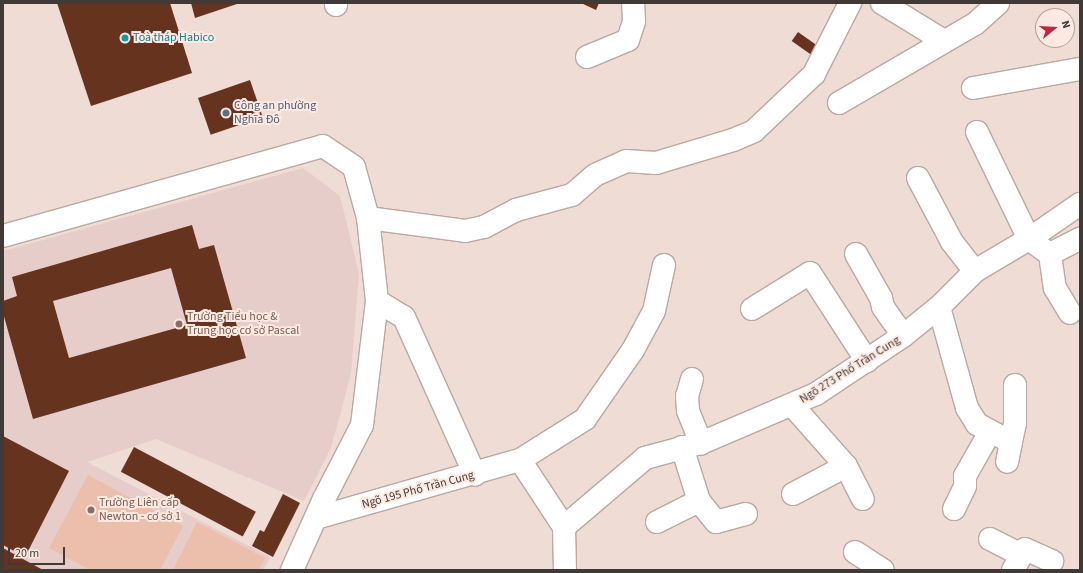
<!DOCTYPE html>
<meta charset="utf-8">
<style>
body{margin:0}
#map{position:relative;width:1083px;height:573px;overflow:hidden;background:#efdcd4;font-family:"Source Sans 3",sans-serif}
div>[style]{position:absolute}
.education>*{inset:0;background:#e7cdc9}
.green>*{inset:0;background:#ecbeac}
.building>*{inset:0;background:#66331f;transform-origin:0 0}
.roads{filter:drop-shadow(1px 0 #baa8a1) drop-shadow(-1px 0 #baa8a1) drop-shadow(0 1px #baa8a1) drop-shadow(0 -1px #baa8a1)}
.minor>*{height:22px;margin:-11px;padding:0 11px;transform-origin:11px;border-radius:11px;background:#fff}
.dots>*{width:11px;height:11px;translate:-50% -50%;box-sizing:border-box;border:2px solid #fce9e1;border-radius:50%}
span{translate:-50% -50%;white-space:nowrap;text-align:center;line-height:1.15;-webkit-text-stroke:4px #fce9e1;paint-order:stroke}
.culture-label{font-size:12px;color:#0d838f}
.left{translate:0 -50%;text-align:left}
.service-label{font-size:12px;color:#4e5e75}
.education-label{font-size:12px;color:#785e54}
.street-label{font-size:12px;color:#403936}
.frame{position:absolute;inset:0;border:4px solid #403936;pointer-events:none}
.north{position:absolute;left:1035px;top:8px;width:40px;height:40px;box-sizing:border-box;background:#fce9e1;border:1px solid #b1a39d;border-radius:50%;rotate:72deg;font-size:11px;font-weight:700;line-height:16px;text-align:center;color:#403936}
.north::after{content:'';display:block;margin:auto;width:14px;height:18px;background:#ba293f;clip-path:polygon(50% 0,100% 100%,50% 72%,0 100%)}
.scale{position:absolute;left:8px;top:547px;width:57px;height:18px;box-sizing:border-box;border:2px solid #403936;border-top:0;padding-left:5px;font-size:12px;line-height:14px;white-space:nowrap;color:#403936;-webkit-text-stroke:3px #fce9e1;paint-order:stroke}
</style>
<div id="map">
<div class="education">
<i style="clip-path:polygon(303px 168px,340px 196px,359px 274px,351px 374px,331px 448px,304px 501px,156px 439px,87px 462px,270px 557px,264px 570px,3px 570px,3px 251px)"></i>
</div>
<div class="green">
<i style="clip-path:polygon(88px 475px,183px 526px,160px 570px,90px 570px,49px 548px)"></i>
<i style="clip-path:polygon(197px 522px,265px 558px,259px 570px,173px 570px)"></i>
</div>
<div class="building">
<i style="clip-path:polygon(57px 3px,170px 3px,192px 73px,91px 106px)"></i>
<i style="clip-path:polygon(191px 3px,240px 3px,195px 18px)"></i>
<i style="clip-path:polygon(581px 3px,599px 3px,596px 10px)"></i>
<i style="left:798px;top:32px;width:29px;height:11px;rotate:35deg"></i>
<i style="left:250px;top:80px;width:39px;height:55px;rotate:71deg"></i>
<i style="clip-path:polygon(evenodd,192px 225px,199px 249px,214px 245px,246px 358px,33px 419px,3px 313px,3px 301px,17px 296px,12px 277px,192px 225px,171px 268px,187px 325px,69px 358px,53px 301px,171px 268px)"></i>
<i style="clip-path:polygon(3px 436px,69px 471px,25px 557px,3px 545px)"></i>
<i style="left:134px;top:447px;width:138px;height:28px;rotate:28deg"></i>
<i style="clip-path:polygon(283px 494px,300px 503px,273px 557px,252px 546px,260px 530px,264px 532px)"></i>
<i style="clip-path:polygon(3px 548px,43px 570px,3px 570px)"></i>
</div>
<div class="roads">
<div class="minor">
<i style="left:336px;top:3px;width:2px;rotate:90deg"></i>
<i style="left:882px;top:3px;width:73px;rotate:31.5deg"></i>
<i style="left:587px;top:57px;width:44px;rotate:-22.5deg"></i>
<i style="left:628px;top:40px;width:20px;rotate:-72deg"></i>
<i style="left:634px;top:21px;width:18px;rotate:-93deg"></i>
<i style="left:973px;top:88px;width:109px;rotate:-10.1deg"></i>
<i style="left:839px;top:103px;width:157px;rotate:-30.2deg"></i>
<i style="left:975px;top:24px;width:31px;rotate:-42deg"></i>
<i style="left:977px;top:132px;width:119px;rotate:64.1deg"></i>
<i style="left:1029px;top:239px;width:62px;rotate:-34.5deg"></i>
<i style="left:918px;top:178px;width:72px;rotate:62deg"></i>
<i style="left:952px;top:242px;width:37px;rotate:52deg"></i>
<i style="left:368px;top:218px;width:98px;rotate:7.6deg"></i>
<i style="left:465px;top:231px;width:19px;rotate:-12deg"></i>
<i style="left:484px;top:227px;width:36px;rotate:-28deg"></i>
<i style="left:516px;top:210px;width:58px;rotate:-15deg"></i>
<i style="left:572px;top:195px;width:30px;rotate:-41deg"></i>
<i style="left:595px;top:175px;width:34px;rotate:-24deg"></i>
<i style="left:626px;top:161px;width:30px;rotate:4deg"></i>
<i style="left:656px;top:163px;width:80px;rotate:-16.6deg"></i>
<i style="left:733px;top:140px;width:23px;rotate:-23deg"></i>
<i style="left:754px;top:131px;width:83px;rotate:-43.5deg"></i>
<i style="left:814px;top:74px;width:80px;rotate:-63.1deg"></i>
<i style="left:3px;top:236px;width:332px;rotate:-15.7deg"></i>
<i style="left:323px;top:146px;width:37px;rotate:34deg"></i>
<i style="left:354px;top:167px;width:53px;rotate:74.6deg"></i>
<i style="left:368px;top:218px;width:83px;rotate:83.8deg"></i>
<i style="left:377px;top:301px;width:125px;rotate:96.9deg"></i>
<i style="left:362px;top:425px;width:85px;rotate:117.2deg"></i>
<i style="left:323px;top:501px;width:76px;rotate:114.2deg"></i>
<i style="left:856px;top:254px;width:51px;rotate:60.4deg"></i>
<i style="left:881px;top:298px;width:9px;rotate:77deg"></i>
<i style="left:883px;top:307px;width:35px;rotate:55deg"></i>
<i style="left:1050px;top:254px;width:34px;rotate:82deg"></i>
<i style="left:1055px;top:288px;width:29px;rotate:59deg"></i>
<i style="left:377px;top:301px;width:31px;rotate:31deg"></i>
<i style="left:404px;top:317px;width:173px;rotate:65.8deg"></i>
<i style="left:939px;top:307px;width:105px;rotate:74.5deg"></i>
<i style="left:967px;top:408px;width:19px;rotate:58deg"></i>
<i style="left:977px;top:424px;width:38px;rotate:28deg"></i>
<i style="left:1011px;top:442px;width:20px;rotate:101deg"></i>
<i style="left:752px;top:309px;width:68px;rotate:-31.8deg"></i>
<i style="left:810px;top:273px;width:105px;rotate:57.1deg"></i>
<i style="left:692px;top:379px;width:18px;rotate:106deg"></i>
<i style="left:687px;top:396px;width:15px;rotate:86deg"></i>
<i style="left:688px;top:411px;width:35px;rotate:68deg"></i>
<i style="left:792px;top:405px;width:81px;rotate:48.5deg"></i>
<i style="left:846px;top:466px;width:37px;rotate:63deg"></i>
<i style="left:1011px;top:442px;width:19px;rotate:-78deg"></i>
<i style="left:1015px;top:423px;width:38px;rotate:-90deg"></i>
<i style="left:682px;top:447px;width:57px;rotate:72.5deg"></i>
<i style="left:699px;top:501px;width:27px;rotate:51deg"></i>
<i style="left:716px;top:522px;width:31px;rotate:-15deg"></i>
<i style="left:520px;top:460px;width:80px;rotate:56.7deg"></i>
<i style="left:564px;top:527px;width:43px;rotate:88.7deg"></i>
<i style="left:793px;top:494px;width:60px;rotate:-27.8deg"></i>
<i style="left:954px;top:509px;width:25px;rotate:-64deg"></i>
<i style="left:965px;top:486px;width:10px;rotate:-90deg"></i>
<i style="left:965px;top:476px;width:51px;rotate:-60.4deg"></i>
<i style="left:316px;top:518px;width:212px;rotate:-15.9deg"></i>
<i style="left:520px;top:460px;width:77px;rotate:-32.2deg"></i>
<i style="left:585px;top:419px;width:84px;rotate:-55.2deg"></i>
<i style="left:633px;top:350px;width:44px;rotate:-61.7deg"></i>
<i style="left:654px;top:311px;width:47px;rotate:-77.7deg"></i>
<i style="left:657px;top:522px;width:47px;rotate:-26.6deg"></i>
<i style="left:564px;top:527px;width:106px;rotate:-40.4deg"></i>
<i style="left:645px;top:458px;width:58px;rotate:-15deg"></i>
<i style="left:701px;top:443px;width:125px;rotate:-23.1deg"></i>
<i style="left:816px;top:394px;width:105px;rotate:-33.7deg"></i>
<i style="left:903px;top:336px;width:46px;rotate:-38.9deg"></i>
<i style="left:939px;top:307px;width:51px;rotate:-45deg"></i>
<i style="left:975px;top:271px;width:63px;rotate:-30.7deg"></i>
<i style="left:1029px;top:239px;width:26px;rotate:36deg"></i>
<i style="left:1050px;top:254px;width:34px;rotate:-27deg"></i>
<i style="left:990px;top:539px;width:35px;rotate:27deg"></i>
<i style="left:855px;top:552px;width:33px;rotate:33deg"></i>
<i style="left:1013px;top:570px;width:24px;rotate:-60deg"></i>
<i style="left:1025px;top:549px;width:30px;rotate:24deg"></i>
</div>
</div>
<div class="dots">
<i style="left:125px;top:38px;background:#0f9aa8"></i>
<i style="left:226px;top:113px;background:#5c6f8a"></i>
<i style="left:179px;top:324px;background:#8d6e63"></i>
<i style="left:91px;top:510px;background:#8d6e63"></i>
</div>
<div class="culture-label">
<span class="left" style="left:133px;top:38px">Toà tháp Habico</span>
</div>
<div class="service-label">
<span class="left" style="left:234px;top:113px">Công an phường<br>Nghĩa Đô</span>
</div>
<div class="education-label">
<span class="left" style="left:187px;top:324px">Trường Tiểu học &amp;<br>Trung học cơ sở Pascal</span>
<span class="left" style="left:99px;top:510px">Trường Liên cấp<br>Newton - cơ sở 1</span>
</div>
<div class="street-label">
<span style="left:850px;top:370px;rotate:-32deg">Ngõ 273 Phố Trần Cung</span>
<span style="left:418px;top:490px;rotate:-15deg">Ngõ 195 Phố Trần Cung</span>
</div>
<div class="frame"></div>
<div class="north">N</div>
<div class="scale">20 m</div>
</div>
